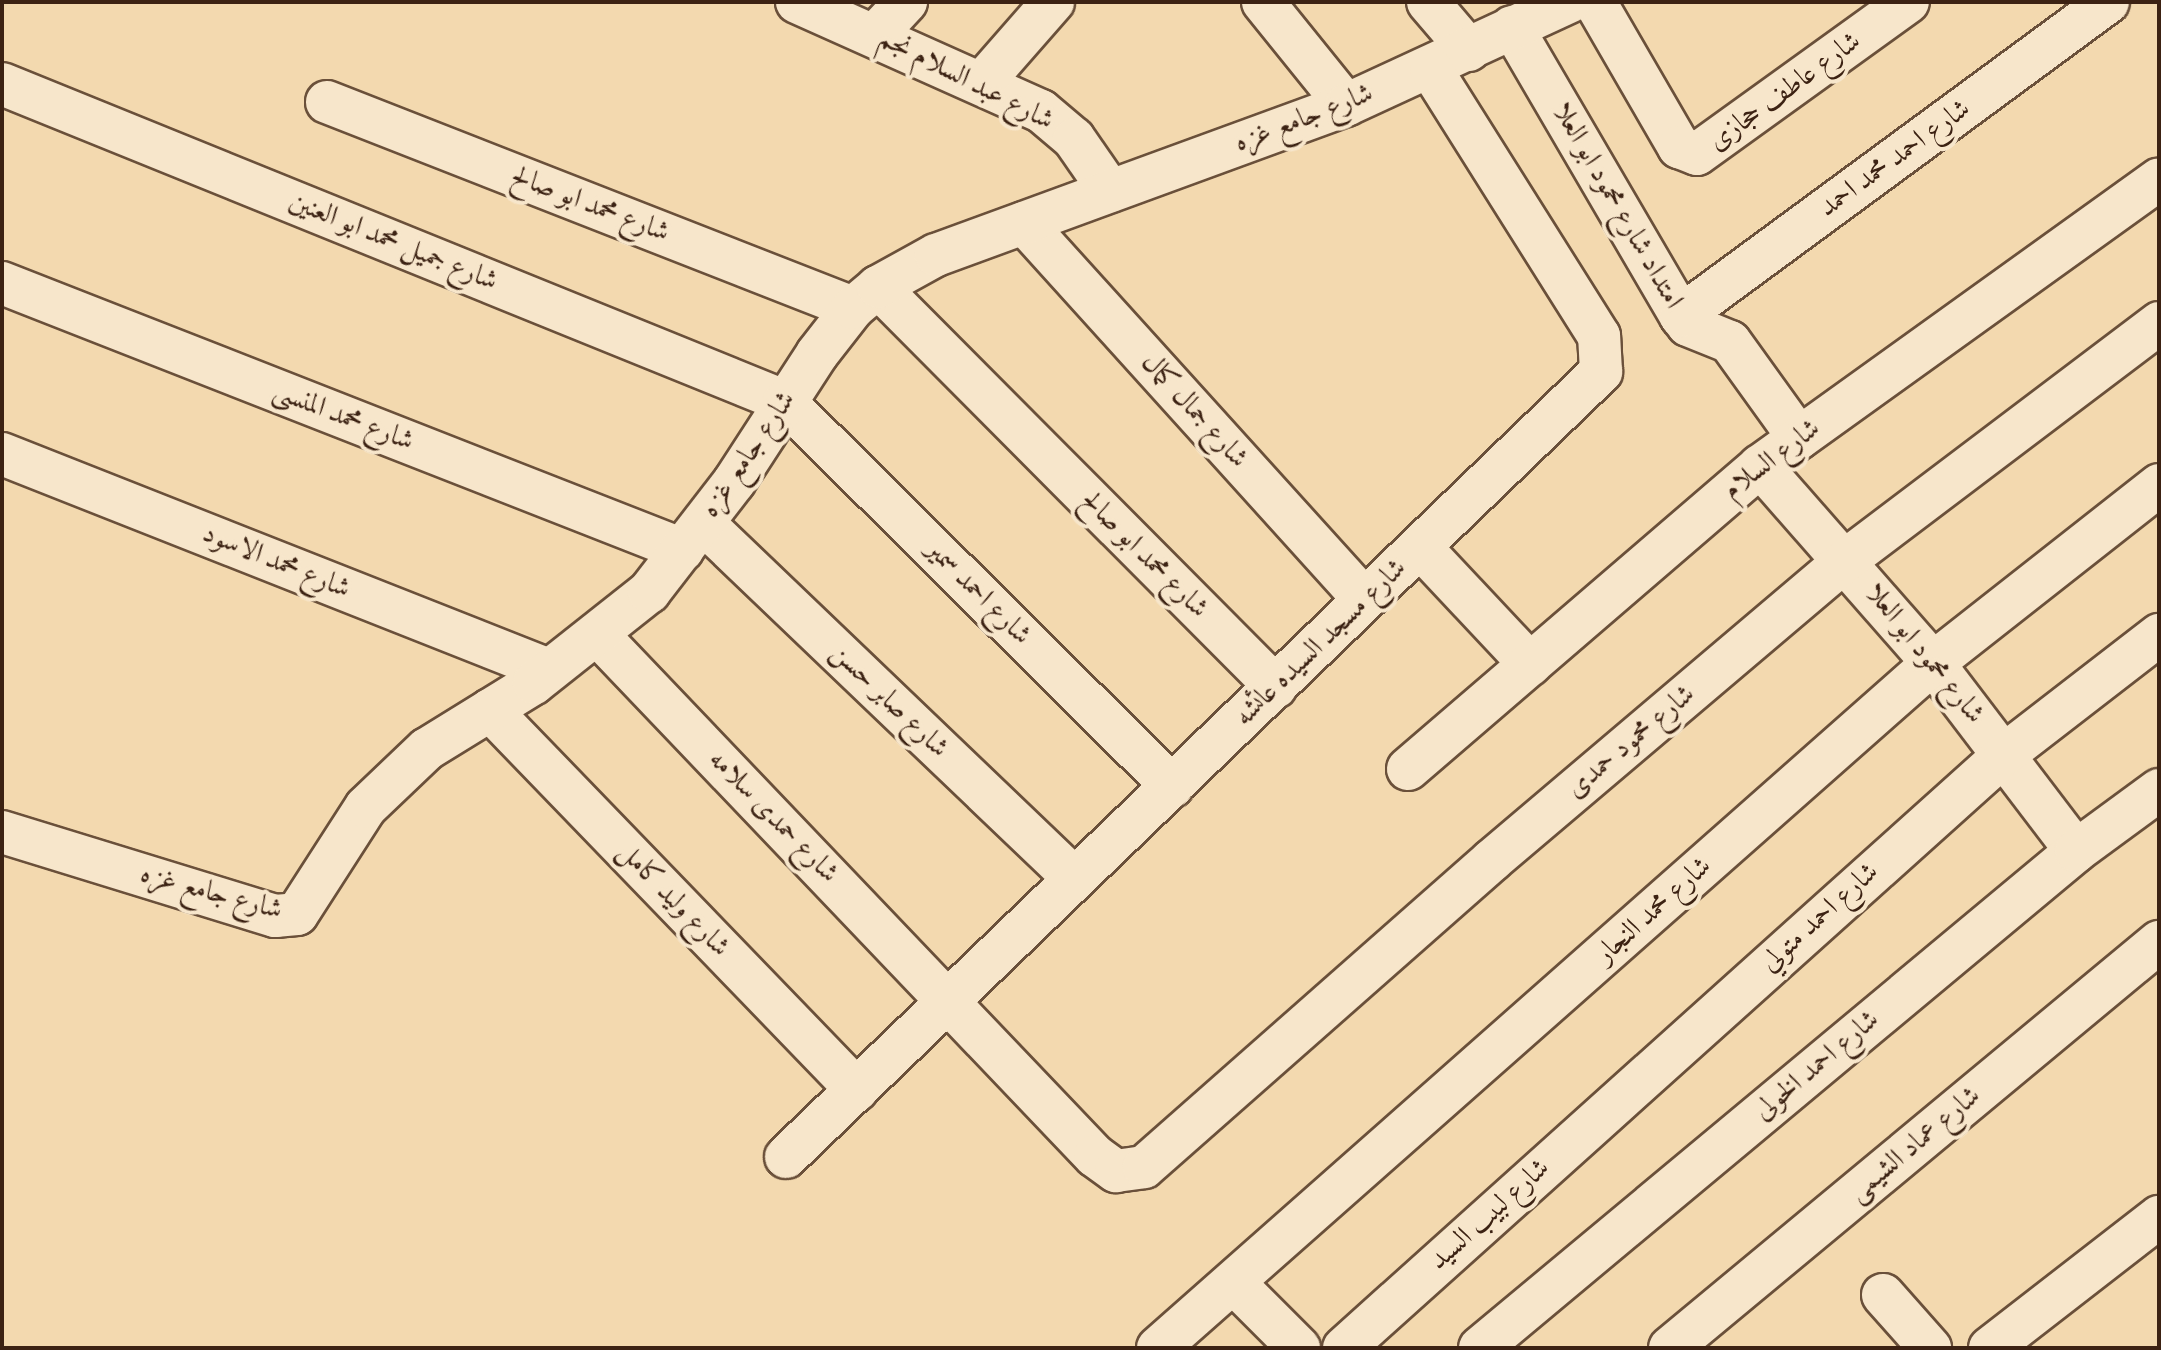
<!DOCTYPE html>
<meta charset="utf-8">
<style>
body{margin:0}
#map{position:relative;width:2161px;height:1350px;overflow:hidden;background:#f3d9af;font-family:"Sorts Mill Goudy",Amiri,serif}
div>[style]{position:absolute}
.roads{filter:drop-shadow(2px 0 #6a503a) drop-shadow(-2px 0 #6a503a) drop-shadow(0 2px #6a503a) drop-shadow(0 -2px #6a503a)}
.minor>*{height:42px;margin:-21px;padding:0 21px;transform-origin:21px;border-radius:21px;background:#f7e6cb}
span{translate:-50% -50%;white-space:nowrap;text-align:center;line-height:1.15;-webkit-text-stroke:8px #f7e6cb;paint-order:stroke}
.street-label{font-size:28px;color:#3c2213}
.frame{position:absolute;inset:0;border:4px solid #3c2213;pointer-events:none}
</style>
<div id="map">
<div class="roads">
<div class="minor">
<i style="left:797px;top:2px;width:267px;rotate:24.1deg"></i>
<i style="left:1041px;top:111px;width:43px;rotate:40.3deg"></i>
<i style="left:1074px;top:139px;width:63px;rotate:55.3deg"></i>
<i style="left:1263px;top:2px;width:132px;rotate:51.1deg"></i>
<i style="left:1428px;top:2px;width:63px;rotate:49.5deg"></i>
<i style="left:1595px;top:2px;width:168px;rotate:59.9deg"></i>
<i style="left:1679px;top:147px;width:19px;rotate:21deg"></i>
<i style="left:1697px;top:154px;width:260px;rotate:-35.8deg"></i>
<i style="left:1512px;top:27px;width:335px;rotate:59.7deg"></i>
<i style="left:1681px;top:316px;width:11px;rotate:52deg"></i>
<i style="left:1688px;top:325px;width:45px;rotate:22deg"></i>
<i style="left:1730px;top:342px;width:118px;rotate:54.3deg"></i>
<i style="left:876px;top:34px;width:44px;rotate:-46.8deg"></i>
<i style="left:982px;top:83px;width:108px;rotate:-48.8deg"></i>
<i style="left:2px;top:84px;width:844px;rotate:22.07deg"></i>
<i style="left:784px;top:401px;width:547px;rotate:44.78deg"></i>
<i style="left:327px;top:102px;width:565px;rotate:21.39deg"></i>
<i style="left:1024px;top:223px;width:507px;rotate:47.88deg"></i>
<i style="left:2px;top:283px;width:731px;rotate:21.41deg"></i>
<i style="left:878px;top:287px;width:564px;rotate:45.14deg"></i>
<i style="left:1681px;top:316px;width:530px;rotate:-36.33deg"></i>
<i style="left:2px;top:454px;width:588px;rotate:21.55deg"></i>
<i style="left:1760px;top:466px;width:262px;rotate:48.7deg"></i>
<i style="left:1933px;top:663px;width:236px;rotate:52.7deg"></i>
<i style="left:704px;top:524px;width:513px;rotate:43.74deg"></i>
<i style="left:1420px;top:547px;width:161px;rotate:46.8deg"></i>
<i style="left:597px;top:634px;width:721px;rotate:46.35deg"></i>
<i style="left:1095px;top:1156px;width:26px;rotate:36deg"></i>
<i style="left:1116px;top:1171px;width:28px;rotate:-8deg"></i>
<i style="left:1144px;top:1167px;width:463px;rotate:-41.4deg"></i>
<i style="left:1491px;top:861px;width:465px;rotate:-40.3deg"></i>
<i style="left:1846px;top:560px;width:393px;rotate:-37.1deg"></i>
<i style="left:490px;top:710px;width:528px;rotate:46deg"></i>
<i style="left:1408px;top:769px;width:464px;rotate:-40.7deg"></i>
<i style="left:1760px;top:466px;width:491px;rotate:-35.7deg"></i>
<i style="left:2px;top:832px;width:286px;rotate:17.1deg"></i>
<i style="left:275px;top:916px;width:22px;rotate:-5deg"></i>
<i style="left:297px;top:914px;width:127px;rotate:-57.2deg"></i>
<i style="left:366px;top:807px;width:84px;rotate:-43.6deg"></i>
<i style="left:427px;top:749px;width:126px;rotate:-31.7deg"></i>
<i style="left:534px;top:683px;width:147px;rotate:-38.4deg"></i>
<i style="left:649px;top:592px;width:139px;rotate:-52.3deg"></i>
<i style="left:734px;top:482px;width:153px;rotate:-57deg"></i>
<i style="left:817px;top:354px;width:58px;rotate:-52deg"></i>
<i style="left:853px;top:308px;width:33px;rotate:-40deg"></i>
<i style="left:878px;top:287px;width:66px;rotate:-28.9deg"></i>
<i style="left:936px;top:255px;width:437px;rotate:-20.1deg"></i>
<i style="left:1346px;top:105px;width:246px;rotate:-24.8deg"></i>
<i style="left:786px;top:1157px;width:1132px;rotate:-43.93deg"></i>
<i style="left:1601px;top:372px;width:36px;rotate:-93deg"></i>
<i style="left:1599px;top:336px;width:315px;rotate:-122.2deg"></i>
<i style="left:1234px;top:1283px;width:92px;rotate:45deg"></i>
<i style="left:1883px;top:1295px;width:71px;rotate:48.4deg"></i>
<i style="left:1158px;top:1348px;width:1034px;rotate:-41.47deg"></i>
<i style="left:1933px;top:663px;width:288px;rotate:-38.2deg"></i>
<i style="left:1344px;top:1348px;width:889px;rotate:-41.94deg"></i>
<i style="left:2005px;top:754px;width:195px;rotate:-37.7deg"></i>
<i style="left:1480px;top:1348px;width:776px;rotate:-39.82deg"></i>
<i style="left:2076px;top:851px;width:103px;rotate:-36.3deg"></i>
<i style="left:1670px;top:1348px;width:636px;rotate:-39.7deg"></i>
<i style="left:1990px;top:1348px;width:214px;rotate:-37.8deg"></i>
</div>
</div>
<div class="street-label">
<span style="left:966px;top:80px;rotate:27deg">شارع عبد السلام نجم</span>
<span style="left:1785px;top:92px;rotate:-36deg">شارع عاطف حجازى</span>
<span style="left:1304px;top:119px;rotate:-21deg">شارع جامع غزه</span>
<span style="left:1895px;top:159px;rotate:-36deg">شارع احمد محمد احمد</span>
<span style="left:590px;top:205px;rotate:21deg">شارع محمد ابو صالح</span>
<span style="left:1617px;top:206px;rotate:60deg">امتداد شارع محمود ابو العلا</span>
<span style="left:393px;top:242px;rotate:22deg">شارع جميل محمد ابو العنين</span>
<span style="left:1194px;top:411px;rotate:48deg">شارع جمال كمال</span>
<span style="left:343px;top:417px;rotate:21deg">شارع محمد المنسى</span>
<span style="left:749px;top:455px;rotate:-56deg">شارع جامع غزه</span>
<span style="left:1772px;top:460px;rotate:-37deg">شارع السلام</span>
<span style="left:1144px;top:555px;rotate:45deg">شارع محمد ابو صالح</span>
<span style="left:276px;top:562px;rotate:22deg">شارع محمد الاسود</span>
<span style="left:978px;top:593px;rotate:45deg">شارع احمد سمير</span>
<span style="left:1321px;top:643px;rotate:-44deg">شارع مسجد السيده عائشه</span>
<span style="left:1924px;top:654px;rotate:51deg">شارع محمود ابو العلا</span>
<span style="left:889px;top:701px;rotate:44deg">شارع صابر حسن</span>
<span style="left:1631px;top:742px;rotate:-40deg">شارع محمود حمدى</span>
<span style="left:773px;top:817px;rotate:46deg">شارع حمدى سلامه</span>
<span style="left:211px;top:893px;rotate:15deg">شارع جامع غزه</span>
<span style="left:673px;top:900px;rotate:46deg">شارع وليد كامل</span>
<span style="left:1654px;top:911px;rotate:-42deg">شارع محمد النجار</span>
<span style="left:1820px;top:918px;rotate:-42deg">شارع احمد متولي</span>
<span style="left:1817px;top:1066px;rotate:-40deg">شارع احمد الخولى</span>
<span style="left:1915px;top:1145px;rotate:-40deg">شارع عماد الشيمى</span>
<span style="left:1490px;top:1215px;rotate:-42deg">شارع لبيب السيد</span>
</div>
<div class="frame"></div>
</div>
